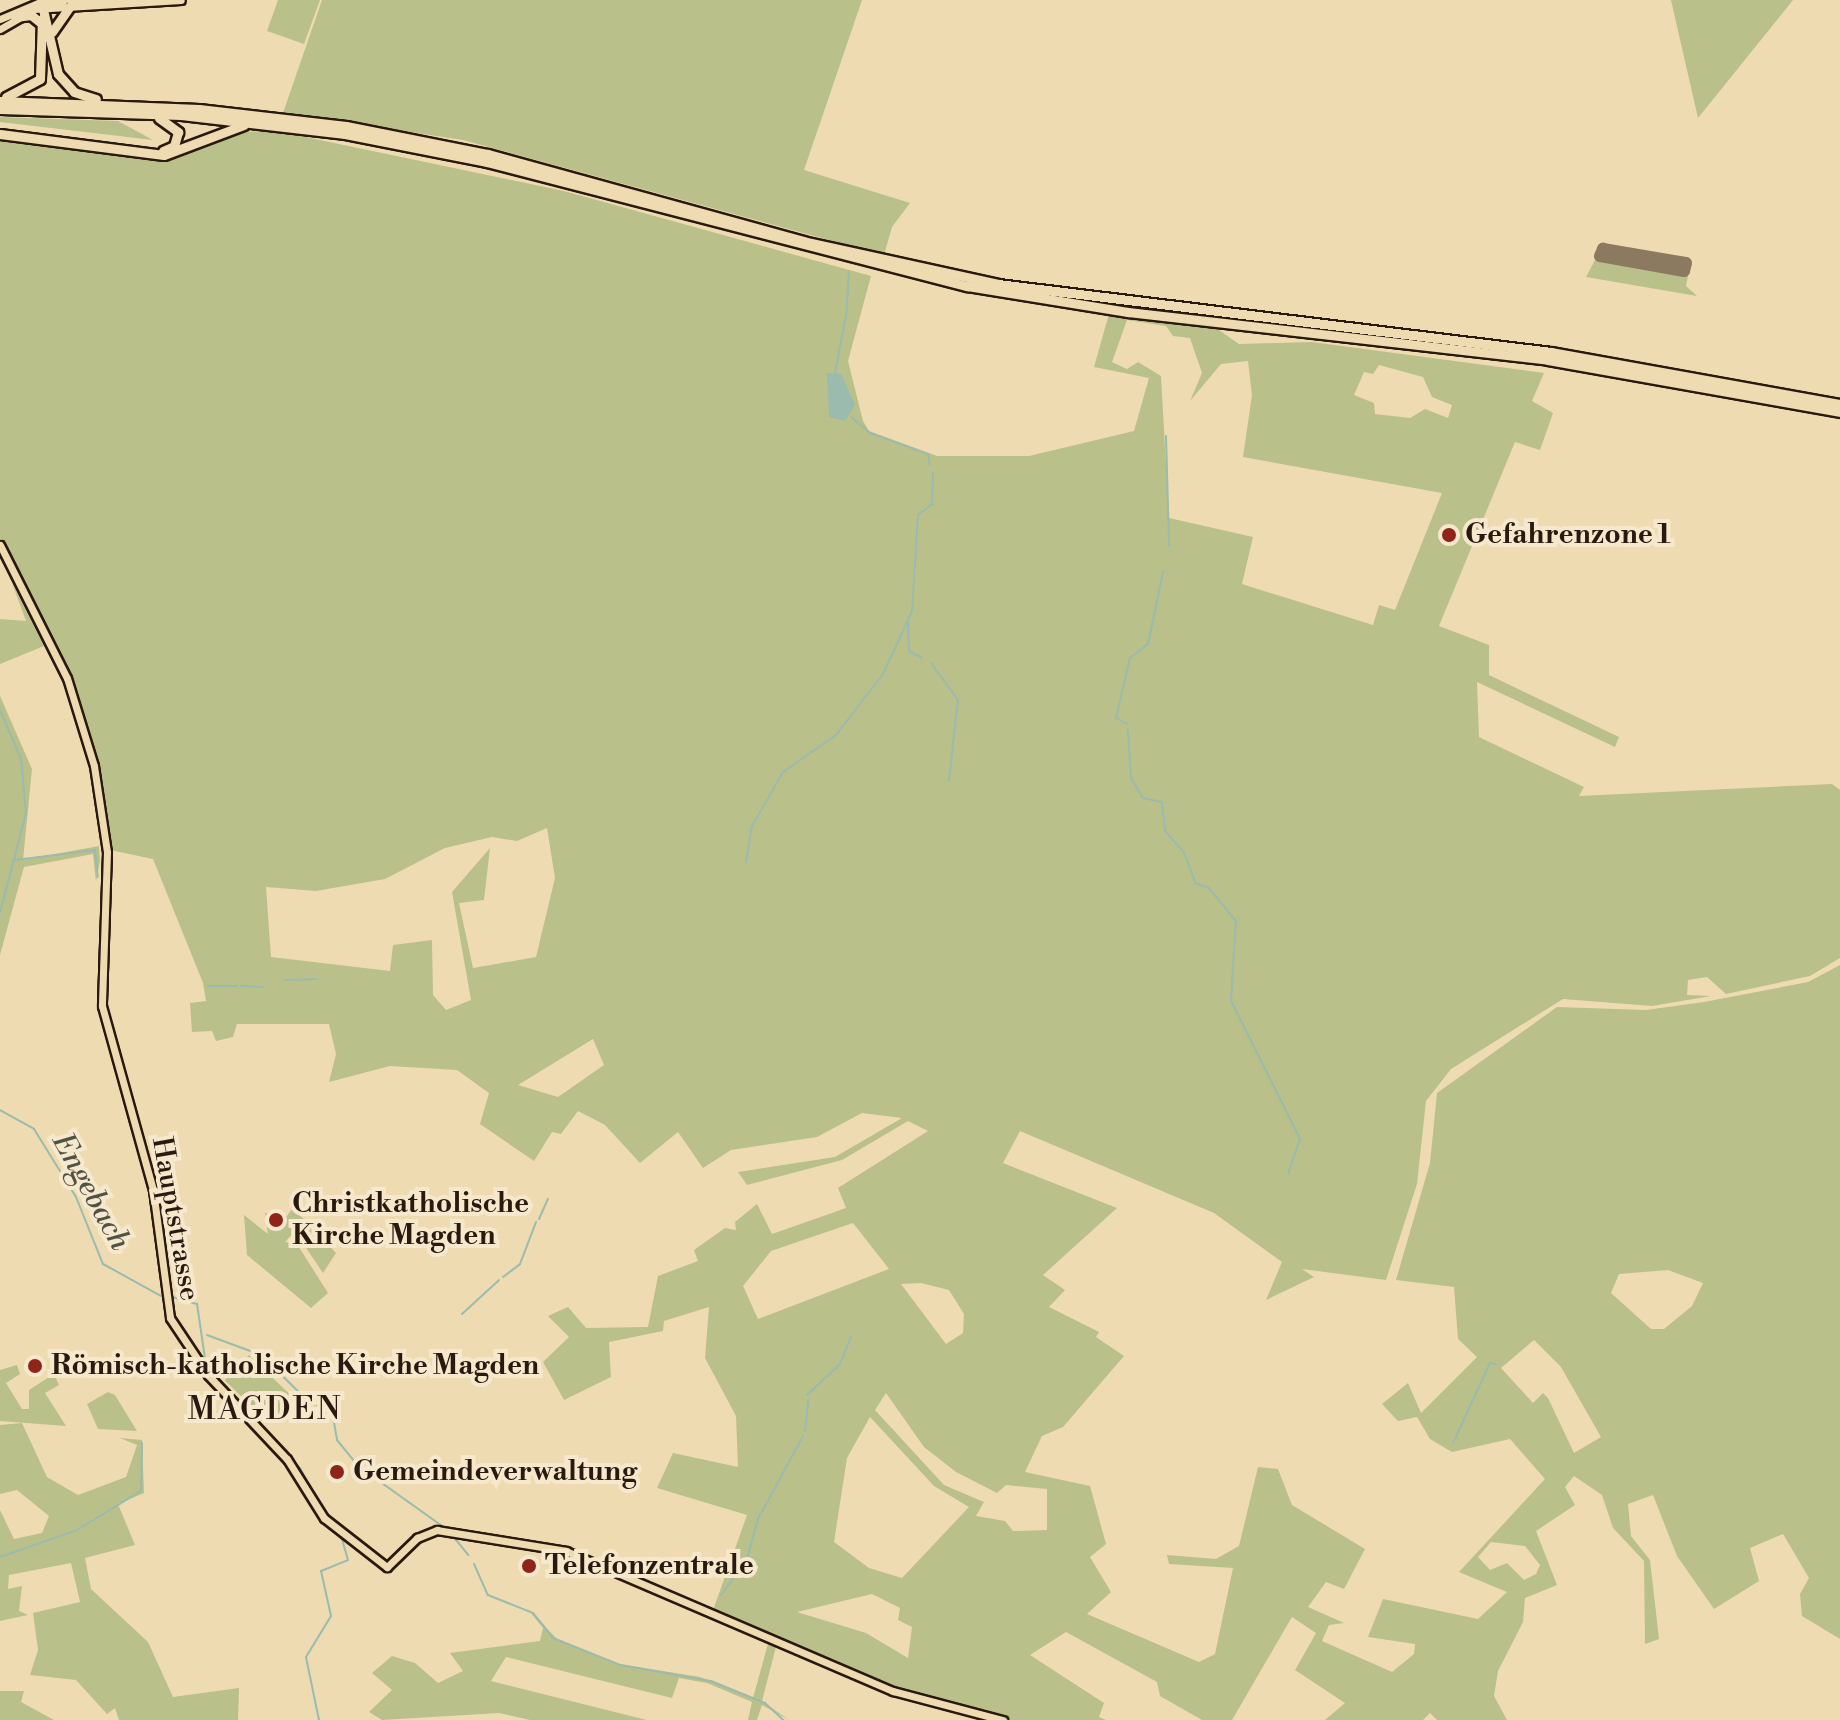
<!DOCTYPE html>
<meta charset="utf-8">
<style>
body{margin:0}
#map{position:relative;width:1840px;height:1720px;overflow:hidden;background:#efdbb1;font-family:"Libre Bodoni",serif}
div>[style]{position:absolute}
.green>*{inset:0;background:#bac08a;transform-origin:0 0}
.water>*{inset:0;background:#9abbad}
.stream>*{height:2px;margin:-1px;padding:0 1px;transform-origin:1px;border-radius:1px;background:#9abbad}
.taxiway>*{height:12px;margin:-6px;padding:0 6px;transform-origin:6px;border-radius:6px;background:#8c7a60}
.roads{filter:drop-shadow(2px 0 #2a190e) drop-shadow(-2px 0 #2a190e) drop-shadow(0 2px #2a190e) drop-shadow(0 -2px #2a190e)}
.major>*{height:7px;margin:-3.5px;padding:0 3.5px;transform-origin:3.5px;border-radius:3.5px;background:#efdbb1}
.highway>*{height:9px;margin:-4.5px;padding:0 4.5px;transform-origin:4.5px;border-radius:4.5px;background:#efdbb1}
.dots>*{width:22px;height:22px;translate:-50% -50%;box-sizing:border-box;border:4px solid #f5e8cc;border-radius:50%}
span{translate:-50% -50%;white-space:nowrap;text-align:center;line-height:1.15;-webkit-text-stroke:8px #f5e8cc;paint-order:stroke}
.poi-label{font-size:28px;color:#2a190e;font-weight:700}
.left{translate:0 -50%;text-align:left}
.street-label{font-size:28px;color:#2a190e}
.water-label{font-size:30px;color:#515246;font-style:italic}
.quarter-label{font-size:32px;color:#2a190e;letter-spacing:2px}
</style>
<div id="map">
<div class="green">
<i style="clip-path:polygon(278px 0,320px 0,304px 44px,267px 31px)"></i>
<i style="clip-path:polygon(322px 0,862px 0,804px 170px,910px 203px,892px 227px,884px 255px,463px 140px,283px 113px)"></i>
<i style="clip-path:polygon(1671px 0,1793px 0,1698px 118px)"></i>
<i style="clip-path:polygon(0 117px,118px 121px,153px 140px,0 122px)"></i>
<i style="clip-path:polygon(evenodd,277px 131px,564px 191px,871px 276px,848px 361px,863px 421px,869px 431px,937px 456px,1029px 456px,1134px 431px,1149px 378px,1094px 367px,1109px 314px,1216px 328px,1239px 344px,1312px 342px,1544px 373px,1532px 401px,1553px 413px,1540px 450px,1515px 442px,1439px 626px,1489px 645px,1489px 675px,1619px 737px,1615px 747px,1477px 682px,1479px 737px,1584px 787px,1579px 796px,1832px 784px,1840px 790px,1840px 958px,1810px 976px,1726px 994px,1707px 977px,1688px 980px,1687px 995px,1711px 996px,1652px 1006px,1563px 999px,1451px 1069px,1426px 1101px,1417px 1184px,1386px 1280px,1302px 1269px,1314px 1277px,1266px 1300px,1282px 1262px,1214px 1213px,1020px 1131px,1003px 1163px,1117px 1208px,1043px 1275px,1065px 1290px,1049px 1307px,1099px 1332px,1096px 1337px,1124px 1356px,1063px 1427px,1042px 1436px,1025px 1472px,1090px 1486px,1106px 1544px,1090px 1557px,1111px 1592px,1087px 1614px,1199px 1662px,1215px 1654px,1233px 1568px,1169px 1564px,1167px 1555px,1216px 1559px,1239px 1546px,1258px 1467px,1278px 1469px,1292px 1505px,1365px 1549px,1344px 1589px,1326px 1582px,1308px 1607px,1344px 1623px,1329px 1625px,1322px 1641px,1392px 1672px,1414px 1654px,1415px 1644px,1368px 1637px,1383px 1599px,1478px 1619px,1507px 1592px,1459px 1572px,1545px 1479px,1510px 1439px,1452px 1452px,1430px 1439px,1417px 1417px,1398px 1421px,1382px 1404px,1408px 1383px,1421px 1413px,1477px 1357px,1458px 1339px,1454px 1287px,1396px 1280px,1430px 1163px,1437px 1093px,1557px 1007px,1646px 1010px,1704px 1002px,1808px 982px,1840px 965px,1840px 1639px,1802px 1616px,1800px 1594px,1809px 1578px,1783px 1534px,1750px 1548px,1759px 1581px,1714px 1609px,1677px 1556px,1653px 1495px,1628px 1504px,1631px 1536px,1650px 1560px,1659px 1639px,1645px 1644px,1644px 1561px,1613px 1528px,1602px 1495px,1574px 1476px,1565px 1487px,1575px 1505px,1536px 1531px,1557px 1585px,1525px 1598px,1523px 1622px,1498px 1671px,1494px 1696px,1507px 1720px,1437px 1720px,1430px 1713px,1423px 1720px,1325px 1720px,1345px 1703px,1295px 1670px,1316px 1633px,1292px 1617px,1232px 1720px,1202px 1720px,1160px 1696px,1157px 1682px,1066px 1632px,1030px 1655px,1104px 1703px,1099px 1717px,1106px 1720px,1008px 1720px,896px 1690px,777px 1643px,762px 1701px,789px 1720px,762px 1705px,757px 1720px,748px 1720px,752px 1702px,707px 1683px,679px 1678px,672px 1698px,506px 1657px,491px 1681px,647px 1720px,530px 1720px,499px 1713px,382px 1720px,369px 1712px,392px 1690px,372px 1673px,392px 1656px,415px 1663px,438px 1683px,463px 1671px,450px 1653px,540px 1641px,543px 1628px,526px 1607px,557px 1639px,620px 1664px,700px 1677px,753px 1698px,769px 1640px,712px 1613px,747px 1515px,657px 1488px,673px 1453px,738px 1467px,736px 1416px,705px 1358px,709px 1307px,664px 1321px,663px 1331px,609px 1342px,611px 1377px,564px 1400px,543px 1362px,569px 1337px,548px 1316px,568px 1307px,586px 1328px,648px 1327px,658px 1276px,698px 1261px,694px 1250px,725px 1228px,736px 1230px,735px 1222px,757px 1204px,772px 1234px,846px 1208px,838px 1188px,928px 1131px,908px 1121px,842px 1160px,747px 1185px,738px 1172px,835px 1157px,902px 1118px,862px 1113px,817px 1137px,731px 1150px,703px 1168px,678px 1132px,640px 1163px,605px 1125px,578px 1111px,561px 1134px,552px 1132px,534px 1161px,480px 1124px,489px 1093px,457px 1070px,390px 1066px,329px 1082px,336px 1054px,329px 1024px,237px 1024px,233px 1037px,216px 1041px,212px 1031px,192px 1032px,190px 1003px,206px 1001px,203px 983px,153px 859px,110px 850px,97px 765px,71px 681px,0 538px,0 138px,172px 158px,224px 132px,277px 131px,1127px 320px,1166px 326px,1173px 336px,1190px 338px,1202px 373px,1190px 401px,1221px 364px,1248px 361px,1252px 395px,1243px 457px,1442px 493px,1395px 610px,1379px 605px,1373px 625px,1242px 584px,1253px 537px,1169px 518px,1161px 376px,1138px 362px,1127px 369px,1112px 362px,1127px 320px,277px 131px,1379px 365px,1423px 377px,1432px 397px,1452px 405px,1448px 418px,1425px 409px,1410px 418px,1375px 414px,1374px 403px,1354px 395px,1364px 372px,1373px 374px,1379px 365px,277px 131px,547px 828px,555px 878px,536px 957px,473px 968px,459px 903px,484px 900px,490px 848px,452px 892px,471px 1000px,446px 1010px,433px 995px,432px 940px,393px 945px,390px 971px,271px 957px,266px 887px,316px 891px,385px 879px,445px 848px,492px 837px,517px 841px,547px 828px,277px 131px,593px 1039px,604px 1065px,558px 1097px,518px 1085px,593px 1039px,277px 131px,853px 1223px,889px 1269px,758px 1319px,743px 1286px,771px 1251px,853px 1223px,277px 131px,1668px 1270px,1703px 1283px,1692px 1306px,1664px 1329px,1651px 1329px,1611px 1293px,1619px 1274px,1668px 1270px,277px 131px,921px 1283px,949px 1290px,964px 1314px,963px 1333px,946px 1344px,901px 1284px,921px 1283px,277px 131px,1534px 1340px,1561px 1367px,1601px 1437px,1574px 1453px,1548px 1398px,1543px 1393px,1533px 1403px,1501px 1368px,1534px 1340px,277px 131px,886px 1393px,924px 1447px,956px 1472px,997px 1493px,1006px 1485px,1047px 1489px,1047px 1530px,1013px 1531px,1005px 1521px,976px 1516px,984px 1502px,944px 1485px,875px 1410px,886px 1393px,277px 131px,870px 1417px,934px 1486px,969px 1507px,902px 1578px,869px 1568px,834px 1542px,847px 1458px,870px 1417px,277px 131px,1491px 1542px,1525px 1546px,1540px 1565px,1536px 1574px,1524px 1580px,1507px 1563px,1490px 1570px,1478px 1557px,1491px 1542px,277px 131px,872px 1594px,900px 1608px,898px 1620px,912px 1627px,908px 1658px,866px 1633px,797px 1612px,872px 1594px)"></i>
<i style="clip-path:polygon(1602px 247px,1691px 261px,1686px 286px,1697px 296px,1586px 277px)"></i>
<i style="clip-path:polygon(12px 583px,44px 646px,0 664px,0 619px,26px 621px)"></i>
<i style="clip-path:polygon(0 696px,32px 769px,23px 860px,99px 846px,100px 861px,96px 882px,93px 854px,24px 867px,0 955px)"></i>
<i style="clip-path:polygon(292px 1209px,305px 1220px,285px 1242px,297px 1244px,328px 1293px,311px 1308px,247px 1255px,244px 1215px,268px 1234px,265px 1213px,287px 1216px)"></i>
<i style="clip-path:polygon(309px 1224px,336px 1253px,323px 1273px,298px 1236px)"></i>
<i style="left:249px;top:1355px;width:62px;height:35px;rotate:44deg"></i>
<i style="clip-path:polygon(17px 1365px,20px 1374px,6px 1383px,22px 1409px,29px 1409px,29px 1390px,54px 1374px,59px 1385px,45px 1393px,66px 1426px,0 1421px,0 1370px)"></i>
<i style="clip-path:polygon(108px 1392px,115px 1395px,137px 1431px,98px 1429px,87px 1404px)"></i>
<i style="clip-path:polygon(22px 1423px,47px 1477px,78px 1495px,126px 1477px,137px 1445px,120px 1438px,142px 1440px,144px 1493px,118px 1504px,135px 1545px,85px 1558px,91px 1589px,148px 1642px,173px 1697px,239px 1688px,238px 1720px,119px 1720px,115px 1708px,107px 1714px,76px 1680px,30px 1675px,38px 1650px,33px 1613px,80px 1602px,71px 1563px,9px 1575px,8px 1589px,22px 1586px,19px 1611px,28px 1615px,0 1621px,0 1510px,14px 1539px,42px 1533px,49px 1516px,17px 1490px,0 1494px,0 1425px)"></i>
<i style="clip-path:polygon(0 1691px,24px 1691px,21px 1702px,54px 1720px,0 1720px)"></i>
</div>
<div class="water">
<i style="clip-path:polygon(827px 373px,841px 374px,855px 405px,845px 421px,829px 417px)"></i>
</div>
<div class="stream">
<i style="left:846px;top:318px;width:46px;rotate:-86.3deg"></i>
<i style="left:835px;top:373px;width:54px;rotate:-79.3deg"></i>
<i style="left:851px;top:417px;width:25px;rotate:40deg"></i>
<i style="left:870px;top:433px;width:62px;rotate:19.9deg"></i>
<i style="left:928px;top:454px;width:11px;rotate:80deg"></i>
<i style="left:1166px;top:436px;width:110px;rotate:88.4deg"></i>
<i style="left:908px;top:623px;width:28px;rotate:88deg"></i>
<i style="left:909px;top:651px;width:15px;rotate:28deg"></i>
<i style="left:931px;top:663px;width:46px;rotate:53.9deg"></i>
<i style="left:958px;top:700px;width:81px;rotate:96.4deg"></i>
<i style="left:0;top:710px;width:53px;rotate:66.8deg"></i>
<i style="left:21px;top:759px;width:54px;rotate:84.7deg"></i>
<i style="left:26px;top:813px;width:103px;rotate:104.6deg"></i>
<i style="left:1127px;top:724px;width:13px;rotate:-151deg"></i>
<i style="left:1116px;top:718px;width:62px;rotate:-76.9deg"></i>
<i style="left:1130px;top:658px;width:23px;rotate:-38deg"></i>
<i style="left:1148px;top:644px;width:74px;rotate:-78.2deg"></i>
<i style="left:1128px;top:730px;width:48px;rotate:86.4deg"></i>
<i style="left:1131px;top:778px;width:23px;rotate:59deg"></i>
<i style="left:1143px;top:798px;width:19px;rotate:12deg"></i>
<i style="left:1162px;top:802px;width:29px;rotate:84deg"></i>
<i style="left:1165px;top:831px;width:28px;rotate:48deg"></i>
<i style="left:1184px;top:852px;width:33px;rotate:70deg"></i>
<i style="left:1195px;top:883px;width:15px;rotate:20deg"></i>
<i style="left:1209px;top:888px;width:43px;rotate:50.7deg"></i>
<i style="left:1236px;top:921px;width:80px;rotate:93.6deg"></i>
<i style="left:1231px;top:1001px;width:154px;rotate:63.4deg"></i>
<i style="left:1300px;top:1139px;width:36px;rotate:109deg"></i>
<i style="left:15px;top:860px;width:81px;rotate:-7.1deg"></i>
<i style="left:95px;top:850px;width:27px;rotate:84deg"></i>
<i style="left:746px;top:862px;width:36px;rotate:-81deg"></i>
<i style="left:752px;top:826px;width:62px;rotate:-60.1deg"></i>
<i style="left:783px;top:772px;width:65px;rotate:-34.9deg"></i>
<i style="left:836px;top:735px;width:77px;rotate:-52.4deg"></i>
<i style="left:883px;top:674px;width:69px;rotate:-65.3deg"></i>
<i style="left:912px;top:611px;width:96px;rotate:-86.4deg"></i>
<i style="left:918px;top:515px;width:18px;rotate:-38deg"></i>
<i style="left:932px;top:504px;width:31px;rotate:-88deg"></i>
<i style="left:285px;top:980px;width:31px;rotate:-2deg"></i>
<i style="left:208px;top:986px;width:29px"></i>
<i style="left:241px;top:986px;width:22px;rotate:3deg"></i>
<i style="left:0;top:1110px;width:39px;rotate:29deg"></i>
<i style="left:34px;top:1129px;width:80px;rotate:58.3deg"></i>
<i style="left:76px;top:1197px;width:72px;rotate:68.1deg"></i>
<i style="left:103px;top:1264px;width:68px;rotate:28.8deg"></i>
<i style="left:539px;top:1219px;width:22px;rotate:-66deg"></i>
<i style="left:503px;top:1277px;width:21px;rotate:-37deg"></i>
<i style="left:520px;top:1264px;width:45px;rotate:-69.1deg"></i>
<i style="left:169px;top:1296px;width:29px;rotate:16deg"></i>
<i style="left:197px;top:1304px;width:62px;rotate:81.6deg"></i>
<i style="left:462px;top:1314px;width:50px;rotate:-42.6deg"></i>
<i style="left:207px;top:1335px;width:58px;rotate:20.3deg"></i>
<i style="left:261px;top:1355px;width:69px;rotate:44.4deg"></i>
<i style="left:310px;top:1403px;width:23px;rotate:20deg"></i>
<i style="left:332px;top:1411px;width:29px;rotate:80deg"></i>
<i style="left:337px;top:1440px;width:33px;rotate:51deg"></i>
<i style="left:358px;top:1466px;width:107px;rotate:35.5deg"></i>
<i style="left:220px;top:1383px;width:117px;rotate:46.7deg"></i>
<i style="left:300px;top:1468px;width:44px;rotate:61.7deg"></i>
<i style="left:807px;top:1395px;width:45px;rotate:-43.2deg"></i>
<i style="left:840px;top:1364px;width:29px;rotate:-68deg"></i>
<i style="left:805px;top:1431px;width:31px;rotate:-84deg"></i>
<i style="left:1453px;top:1443px;width:88px;rotate:-65.2deg"></i>
<i style="left:1490px;top:1363px;width:6px;rotate:9deg"></i>
<i style="left:452px;top:1535px;width:26px;rotate:51deg"></i>
<i style="left:0;top:1557px;width:82px;rotate:-19.3deg"></i>
<i style="left:77px;top:1530px;width:75px;rotate:-31.4deg"></i>
<i style="left:141px;top:1491px;width:48px;rotate:-88.8deg"></i>
<i style="left:474px;top:1564px;width:34px;rotate:66deg"></i>
<i style="left:488px;top:1595px;width:48px;rotate:21.8deg"></i>
<i style="left:533px;top:1613px;width:32px;rotate:51deg"></i>
<i style="left:553px;top:1638px;width:72px;rotate:21.9deg"></i>
<i style="left:620px;top:1665px;width:92px;rotate:10deg"></i>
<i style="left:711px;top:1681px;width:58px;rotate:22.2deg"></i>
<i style="left:765px;top:1703px;width:25px;rotate:43deg"></i>
<i style="left:721px;top:1595px;width:41px;rotate:-52.9deg"></i>
<i style="left:746px;top:1562px;width:45px;rotate:-74.4deg"></i>
<i style="left:758px;top:1519px;width:94px;rotate:-61.5deg"></i>
<i style="left:319px;top:1720px;width:64px;rotate:-101.7deg"></i>
<i style="left:306px;top:1657px;width:48px;rotate:-58.6deg"></i>
<i style="left:331px;top:1616px;width:46px;rotate:-102.5deg"></i>
<i style="left:321px;top:1571px;width:29px;rotate:-22deg"></i>
<i style="left:348px;top:1560px;width:26px;rotate:-106deg"></i>
</div>
<div class="taxiway">
<i style="left:1603px;top:249px;width:84px;rotate:9.6deg"></i>
<i style="left:1686px;top:263px;width:8px;rotate:104deg"></i>
<i style="left:1684px;top:271px;width:85px;rotate:-169.9deg"></i>
<i style="left:1600px;top:256px;width:8px;rotate:-67deg"></i>
</div>
<div class="roads">
<div class="major">
<i style="left:70px;top:0;width:73px;rotate:0.8deg"></i>
<i style="left:0;top:19px;width:49px;rotate:-22.9deg"></i>
<i style="left:0;top:29px;width:39px;rotate:-30deg"></i>
<i style="left:34px;top:9px;width:147px;rotate:-3.5deg"></i>
<i style="left:0;top:545px;width:149px;rotate:63.3deg"></i>
<i style="left:67px;top:678px;width:92px;rotate:72.9deg"></i>
<i style="left:94px;top:766px;width:87px;rotate:81.4deg"></i>
<i style="left:107px;top:852px;width:154px;rotate:91.9deg"></i>
<i style="left:102px;top:1006px;width:191px;rotate:74.5deg"></i>
<i style="left:153px;top:1190px;width:129px;rotate:82.4deg"></i>
<i style="left:170px;top:1318px;width:69px;rotate:56.3deg"></i>
<i style="left:208px;top:1375px;width:115px;rotate:46.8deg"></i>
<i style="left:287px;top:1459px;width:70px;rotate:57.9deg"></i>
<i style="left:324px;top:1518px;width:80px;rotate:37.9deg"></i>
<i style="left:387px;top:1567px;width:42px;rotate:-44deg"></i>
<i style="left:417px;top:1538px;width:22px;rotate:-22deg"></i>
<i style="left:437px;top:1530px;width:131px;rotate:9.2deg"></i>
<i style="left:566px;top:1551px;width:356px;rotate:23.2deg"></i>
<i style="left:893px;top:1691px;width:114px;rotate:14.8deg"></i>
</div>
<div class="highway">
<i style="left:41px;top:1px;width:75px;rotate:76.9deg"></i>
<i style="left:58px;top:74px;width:24px;rotate:48deg"></i>
<i style="left:74px;top:92px;width:23px;rotate:18deg"></i>
<i style="left:44px;top:5px;width:20px;rotate:-15deg"></i>
<i style="left:15px;top:17px;width:16px;rotate:-7deg"></i>
<i style="left:31px;top:15px;width:14px;rotate:39deg"></i>
<i style="left:52px;top:32px;width:32px;rotate:-55deg"></i>
<i style="left:6px;top:97px;width:38px;rotate:-28deg"></i>
<i style="left:40px;top:79px;width:60px;rotate:-88.1deg"></i>
<i style="left:0;top:101px;width:199px;rotate:2.3deg"></i>
<i style="left:199px;top:109px;width:148px;rotate:6.6deg"></i>
<i style="left:346px;top:126px;width:145px;rotate:11.2deg"></i>
<i style="left:488px;top:154px;width:327px;rotate:15.4deg"></i>
<i style="left:803px;top:241px;width:200px;rotate:12.4deg"></i>
<i style="left:998px;top:284px;width:557px;rotate:7.01deg"></i>
<i style="left:1551px;top:352px;width:294px;rotate:10.2deg"></i>
<i style="left:0;top:109px;width:181px;rotate:1.9deg"></i>
<i style="left:181px;top:115px;width:165px;rotate:6.6deg"></i>
<i style="left:345px;top:134px;width:145px;rotate:11.2deg"></i>
<i style="left:487px;top:162px;width:496px;rotate:14.5deg"></i>
<i style="left:967px;top:286px;width:163px;rotate:9.2deg"></i>
<i style="left:1128px;top:312px;width:423px;rotate:6.5deg"></i>
<i style="left:1548px;top:360px;width:297px;rotate:10.1deg"></i>
<i style="left:159px;top:118px;width:24px;rotate:36deg"></i>
<i style="left:178px;top:132px;width:15px;rotate:106deg"></i>
<i style="left:174px;top:146px;width:12px;rotate:156deg"></i>
<i style="left:0;top:134px;width:165px;rotate:7.3deg"></i>
<i style="left:164px;top:155px;width:85px;rotate:-20.6deg"></i>
</div>
</div>
<div class="dots">
<i style="left:1449px;top:535px;background:#8f2418"></i>
<i style="left:276px;top:1220px;background:#8f2418"></i>
<i style="left:35px;top:1366px;background:#8f2418"></i>
<i style="left:337px;top:1472px;background:#8f2418"></i>
<i style="left:529px;top:1566px;background:#8f2418"></i>
</div>
<div class="poi-label">
<span class="left" style="left:1465px;top:535px">Gefahrenzone 1</span>
<span class="left" style="left:292px;top:1220px">Christkatholische<br>Kirche Magden</span>
<span class="left" style="left:51px;top:1366px">Römisch-katholische Kirche Magden</span>
<span class="left" style="left:353px;top:1472px">Gemeindeverwaltung</span>
<span class="left" style="left:545px;top:1566px">Telefonzentrale</span>
</div>
<div class="street-label">
<span style="left:175px;top:1219px;rotate:80deg">Hauptstrasse</span>
</div>
<div class="water-label">
<span style="left:91px;top:1192px;rotate:61deg">Engebach</span>
</div>
<div class="quarter-label">
<span style="left:265px;top:1409px">MAGDEN</span>
</div>
</div>
